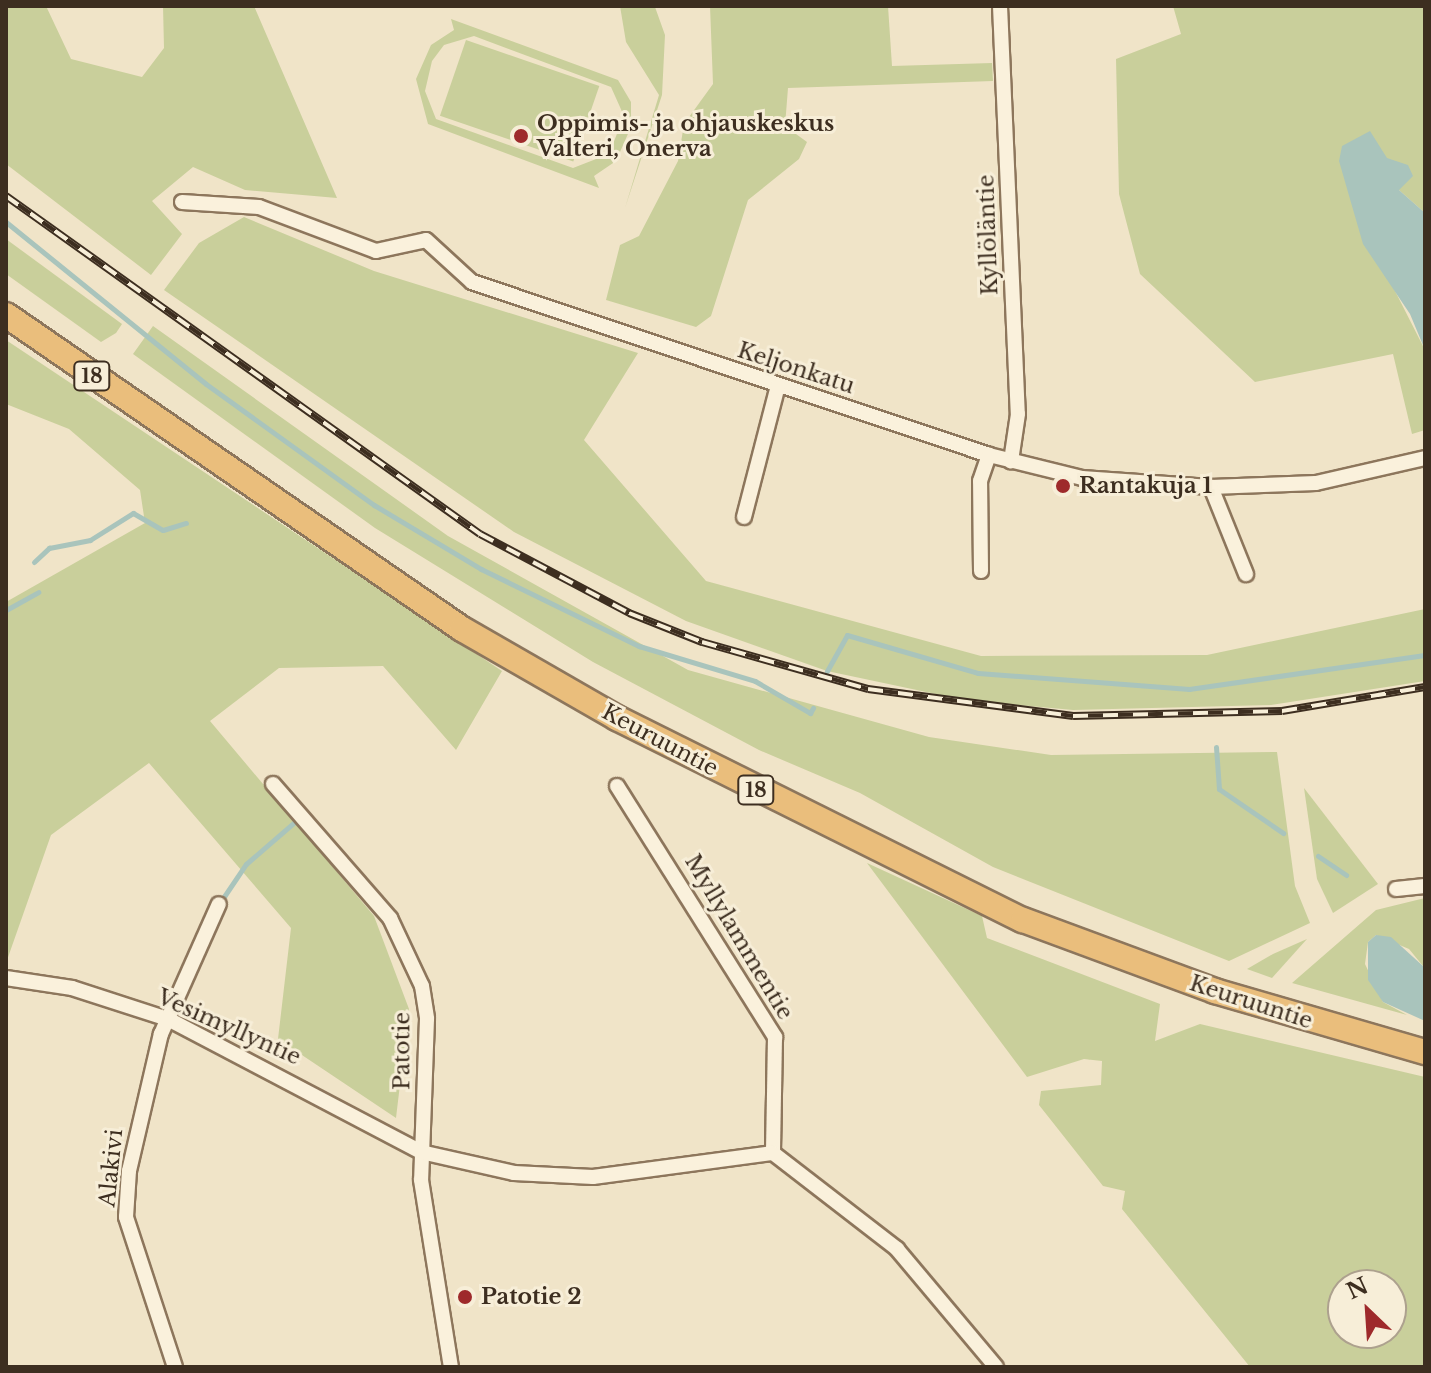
<!DOCTYPE html>
<meta charset="utf-8">
<style>
body{margin:0}
#map{position:relative;width:1431px;height:1373px;overflow:hidden;background:#f0e4c8;font-family:"Libre Baskerville",serif}
div>[style]{position:absolute}
.green>*{inset:0;background:#c9cf9b;transform-origin:0 0}
.water>*{inset:0;background:#a9c4bc}
.stream>*{height:5px;margin:-2.5px;padding:0 2.5px;transform-origin:2.5px;border-radius:2.5px;background:#a9c4bc}
.roads{filter:drop-shadow(2px 0 #8d765c) drop-shadow(-2px 0 #8d765c) drop-shadow(0 2px #8d765c) drop-shadow(0 -2px #8d765c)}
.minor>*{height:14px;margin:-7px;padding:0 7px;transform-origin:7px;border-radius:7px;background:#faf1dc}
.trunk>*{height:24px;margin:-12px;padding:0 12px;transform-origin:12px;border-radius:12px;background:#eabe7c}
.rail>*{height:8px;margin-top:-4px;transform-origin:0;background:repeating-linear-gradient(90deg,#f7eed8 0 15px,#3d2e20 0 30px);box-sizing:border-box;border-block:2px solid #3d2e20}
.dots>*{width:22px;height:22px;translate:-50% -50%;box-sizing:border-box;border:4px solid #f7eed8;border-radius:50%}
span{translate:-50% -50%;white-space:nowrap;text-align:center;line-height:1.15;-webkit-text-stroke:6px #f7eed8;paint-order:stroke}
.shield-label span{padding:2px 6px;background:#f7eed8;border:2px solid;border-radius:6px;-webkit-text-stroke-width:0}
.shield-label{font-size:20px;color:#3d2e20;font-weight:700}
.poi-label{font-size:22px;color:#3d2e20;font-weight:700}
.left{translate:0 -50%;text-align:left}
.street-label{font-size:22px;color:#3d2e20}
.frame{position:absolute;inset:0;border:8px solid #3d2e20;pointer-events:none}
.north{position:absolute;left:1327px;top:1269px;width:80px;height:80px;box-sizing:border-box;background:#f7eed8;border:2px solid #ada18e;border-radius:50%;rotate:335deg;font-size:22px;font-weight:700;line-height:32px;text-align:center;color:#3d2e20}
.north::after{content:'';display:block;margin:auto;width:28px;height:36px;background:#9e2a2b;clip-path:polygon(50% 0,100% 100%,50% 72%,0 100%)}
</style>
<div id="map">
<div class="green">
<i style="clip-path:polygon(6px 6px,46px 6px,71px 59px,142px 77px,164px 48px,163px 6px,254px 6px,337px 198px,245px 190px,193px 167px,152px 201px,182px 234px,151px 275px,6px 164px)"></i>
<i style="clip-path:polygon(620px 6px,655px 7px,665px 35px,662px 95px,625px 208px,659px 95px,626px 42px)"></i>
<i style="clip-path:polygon(710px 6px,888px 6px,892px 66px,992px 63px,993px 81px,788px 88px,785px 126px,807px 142px,799px 159px,748px 200px,711px 316px,696px 327px,606px 300px,620px 245px,639px 236px,678px 161px,684px 124px,713px 84px)"></i>
<i style="clip-path:polygon(1173px 6px,1425px 6px,1425px 213px,1399px 190px,1386px 158px,1393px 287px,1425px 350px,1425px 430px,1412px 434px,1393px 354px,1255px 382px,1140px 274px,1119px 194px,1116px 59px,1181px 34px)"></i>
<i style="clip-path:polygon(evenodd,451px 19px,618px 80px,631px 102px,631px 127px,616px 161px,594px 176px,599px 188px,428px 124px,416px 79px,431px 45px,454px 30px,451px 19px,474px 36px,611px 87px,624px 116px,609px 154px,573px 168px,436px 119px,425px 91px,432px 61px,444px 45px,474px 36px)"></i>
<i style="left:466px;top:40px;width:141px;height:80px;rotate:19deg"></i>
<i style="clip-path:polygon(244px 217px,374px 271px,638px 353px,584px 440px,706px 581px,981px 656px,1207px 655px,1425px 609px,1425px 681px,1271px 705px,1073px 710px,964px 700px,827px 671px,686px 621px,514px 532px,164px 290px,199px 243px)"></i>
<i style="clip-path:polygon(6px 239px,122px 324px,116px 333px,101px 342px,6px 274px)"></i>
<i style="clip-path:polygon(153px 326px,448px 536px,688px 670px,929px 737px,1051px 755px,1277px 752px,1295px 886px,1310px 923px,1229px 961px,993px 867px,860px 793px,759px 750px,593px 662px,375px 528px,133px 354px)"></i>
<i style="clip-path:polygon(6px 340px,502px 671px,456px 750px,383px 666px,279px 668px,210px 721px,374px 916px,409px 1009px,396px 1118px,278px 1039px,291px 928px,149px 763px,51px 835px,6px 963px,6px 602px,145px 523px,140px 490px,69px 429px,6px 404px)"></i>
<i style="clip-path:polygon(1304px 788px,1378px 884px,1333px 913px,1317px 879px)"></i>
<i style="clip-path:polygon(evenodd,867px 863px,982px 916px,987px 938px,1160px 1004px,1155px 1041px,1200px 1024px,1425px 1077px,1425px 1367px,1250px 1367px,1122px 1209px,1125px 1191px,1103px 1186px,1039px 1105px,1041px 1091px,1101px 1085px,1102px 1061px,1084px 1059px,1027px 1077px,867px 863px,1343px 1285px,1391px 1285px,1391px 1333px,1343px 1333px,1343px 1285px)"></i>
<i style="clip-path:polygon(1425px 898px,1423px 966px,1409px 949px,1376px 935px,1368px 942px,1365px 964px,1383px 1002px,1407px 1015px,1292px 983px,1376px 910px)"></i>
<i style="clip-path:polygon(1307px 939px,1272px 978px,1247px 969px,1273px 954px)"></i>
</div>
<div class="water">
<i style="clip-path:polygon(1370px 131px,1387px 158px,1408px 165px,1413px 176px,1399px 190px,1425px 213px,1425px 350px,1410px 314px,1363px 244px,1339px 161px,1342px 146px)"></i>
<i style="clip-path:polygon(1376px 935px,1391px 937px,1423px 966px,1425px 1021px,1383px 1002px,1368px 980px,1368px 942px)"></i>
</div>
<div class="stream">
<i style="left:6px;top:222px;width:257px;rotate:39deg"></i>
<i style="left:206px;top:384px;width:207px;rotate:35.8deg"></i>
<i style="left:374px;top:505px;width:125px;rotate:30.9deg"></i>
<i style="left:481px;top:569px;width:176px;rotate:26deg"></i>
<i style="left:639px;top:646px;width:121px;rotate:16.8deg"></i>
<i style="left:755px;top:681px;width:64px;rotate:30.2deg"></i>
<i style="left:810px;top:713px;width:6px;rotate:-59deg"></i>
<i style="left:34px;top:562px;width:21px;rotate:-43deg"></i>
<i style="left:49px;top:548px;width:42px;rotate:-11deg"></i>
<i style="left:90px;top:540px;width:51px;rotate:-32.1deg"></i>
<i style="left:133px;top:513px;width:34px;rotate:30deg"></i>
<i style="left:163px;top:530px;width:24px;rotate:-17deg"></i>
<i style="left:6px;top:610px;width:37px;rotate:-29deg"></i>
<i style="left:827px;top:671px;width:41px;rotate:-60.9deg"></i>
<i style="left:847px;top:635px;width:136px;rotate:16.2deg"></i>
<i style="left:978px;top:673px;width:212px;rotate:4.3deg"></i>
<i style="left:1189px;top:689px;width:238px;rotate:-8.2deg"></i>
<i style="left:1216px;top:747px;width:42px;rotate:85.9deg"></i>
<i style="left:1219px;top:789px;width:78px;rotate:34.5deg"></i>
<i style="left:1318px;top:856px;width:34px;rotate:34deg"></i>
<i style="left:219px;top:904px;width:48px;rotate:-56deg"></i>
<i style="left:246px;top:864px;width:67px;rotate:-40.8deg"></i>
</div>
<div class="roads">
<div class="minor">
<i style="left:1000px;top:6px;width:408px;rotate:87.5deg"></i>
<i style="left:1018px;top:414px;width:48px;rotate:98.5deg"></i>
<i style="left:182px;top:202px;width:77px;rotate:3.7deg"></i>
<i style="left:259px;top:207px;width:125px;rotate:20.6deg"></i>
<i style="left:376px;top:251px;width:51px;rotate:-12.4deg"></i>
<i style="left:426px;top:240px;width:62px;rotate:42.4deg"></i>
<i style="left:472px;top:282px;width:545px;rotate:18.5deg"></i>
<i style="left:989px;top:455px;width:96px;rotate:13.9deg"></i>
<i style="left:1082px;top:478px;width:129px;rotate:4deg"></i>
<i style="left:1211px;top:487px;width:105px;rotate:-2.2deg"></i>
<i style="left:1316px;top:483px;width:112px;rotate:-12.9deg"></i>
<i style="left:1211px;top:487px;width:94px;rotate:68.1deg"></i>
<i style="left:744px;top:517px;width:135px;rotate:-75.5deg"></i>
<i style="left:981px;top:571px;width:90px;rotate:-90.6deg"></i>
<i style="left:980px;top:481px;width:28px;rotate:-71deg"></i>
<i style="left:273px;top:784px;width:178px;rotate:48.9deg"></i>
<i style="left:390px;top:918px;width:75px;rotate:64.8deg"></i>
<i style="left:422px;top:986px;width:33px;rotate:81deg"></i>
<i style="left:427px;top:1019px;width:161px;rotate:92.1deg"></i>
<i style="left:421px;top:1180px;width:189px;rotate:80.9deg"></i>
<i style="left:617px;top:786px;width:297px;rotate:57.8deg"></i>
<i style="left:775px;top:1037px;width:116px;rotate:91deg"></i>
<i style="left:1396px;top:889px;width:29px;rotate:-6deg"></i>
<i style="left:6px;top:978px;width:67px;rotate:8.6deg"></i>
<i style="left:72px;top:988px;width:101px;rotate:17.9deg"></i>
<i style="left:168px;top:1019px;width:286px;rotate:27.7deg"></i>
<i style="left:421px;top:1152px;width:95px;rotate:12.7deg"></i>
<i style="left:514px;top:1173px;width:79px;rotate:2.9deg"></i>
<i style="left:593px;top:1177px;width:182px;rotate:-7.6deg"></i>
<i style="left:773px;top:1153px;width:157px;rotate:37.7deg"></i>
<i style="left:897px;top:1249px;width:154px;rotate:50deg"></i>
<i style="left:175px;top:1367px;width:158px;rotate:-108.1deg"></i>
<i style="left:126px;top:1217px;width:46px;rotate:-86.3deg"></i>
<i style="left:129px;top:1171px;width:141px;rotate:-76.9deg"></i>
<i style="left:161px;top:1034px;width:142px;rotate:-66deg"></i>
</div>
<div class="trunk">
<i style="left:6px;top:315px;width:554px;rotate:34.55deg"></i>
<i style="left:462px;top:629px;width:179px;rotate:29.9deg"></i>
<i style="left:617px;top:718px;width:453px;rotate:26.5deg"></i>
<i style="left:1023px;top:920px;width:205px;rotate:20.3deg"></i>
<i style="left:1215px;top:991px;width:219px;rotate:16.2deg"></i>
</div>
</div>
<div class="rail">
<i style="left:6px;top:196px;width:582px;rotate:35.49deg"></i>
<i style="left:480px;top:534px;width:169px;rotate:27.9deg"></i>
<i style="left:629px;top:613px;width:79px;rotate:21.7deg"></i>
<i style="left:702px;top:642px;width:173px;rotate:15.8deg"></i>
<i style="left:868px;top:689px;width:207px;rotate:7.5deg"></i>
<i style="left:1073px;top:716px;width:209px;rotate:-1.4deg"></i>
<i style="left:1282px;top:711px;width:145px;rotate:-9.5deg"></i>
</div>
<div class="dots">
<i style="left:521px;top:136px;background:#9e2a2b"></i>
<i style="left:1063px;top:486px;background:#9e2a2b"></i>
<i style="left:465px;top:1297px;background:#9e2a2b"></i>
</div>
<div class="shield-label">
<span style="left:92px;top:376px">18</span>
<span style="left:756px;top:790px">18</span>
</div>
<div class="poi-label">
<span class="left" style="left:537px;top:136px">Oppimis- ja ohjauskeskus<br>Valteri, Onerva</span>
<span class="left" style="left:1079px;top:486px">Rantakuja 1</span>
<span class="left" style="left:481px;top:1297px">Patotie 2</span>
</div>
<div class="street-label">
<span style="left:988px;top:235px;rotate:-92deg">Kyllöläntie</span>
<span style="left:796px;top:368px;rotate:18deg">Keljonkatu</span>
<span style="left:660px;top:740px;rotate:28deg">Keuruuntie</span>
<span style="left:739px;top:937px;rotate:59deg">Myllylammentie</span>
<span style="left:1251px;top:1002px;rotate:18deg">Keuruuntie</span>
<span style="left:229px;top:1027px;rotate:24deg">Vesimyllyntie</span>
<span style="left:402px;top:1051px;rotate:-90deg">Patotie</span>
<span style="left:111px;top:1168px;rotate:-84deg">Alakivi</span>
</div>
<div class="frame"></div>
<div class="north">N</div>
</div>
